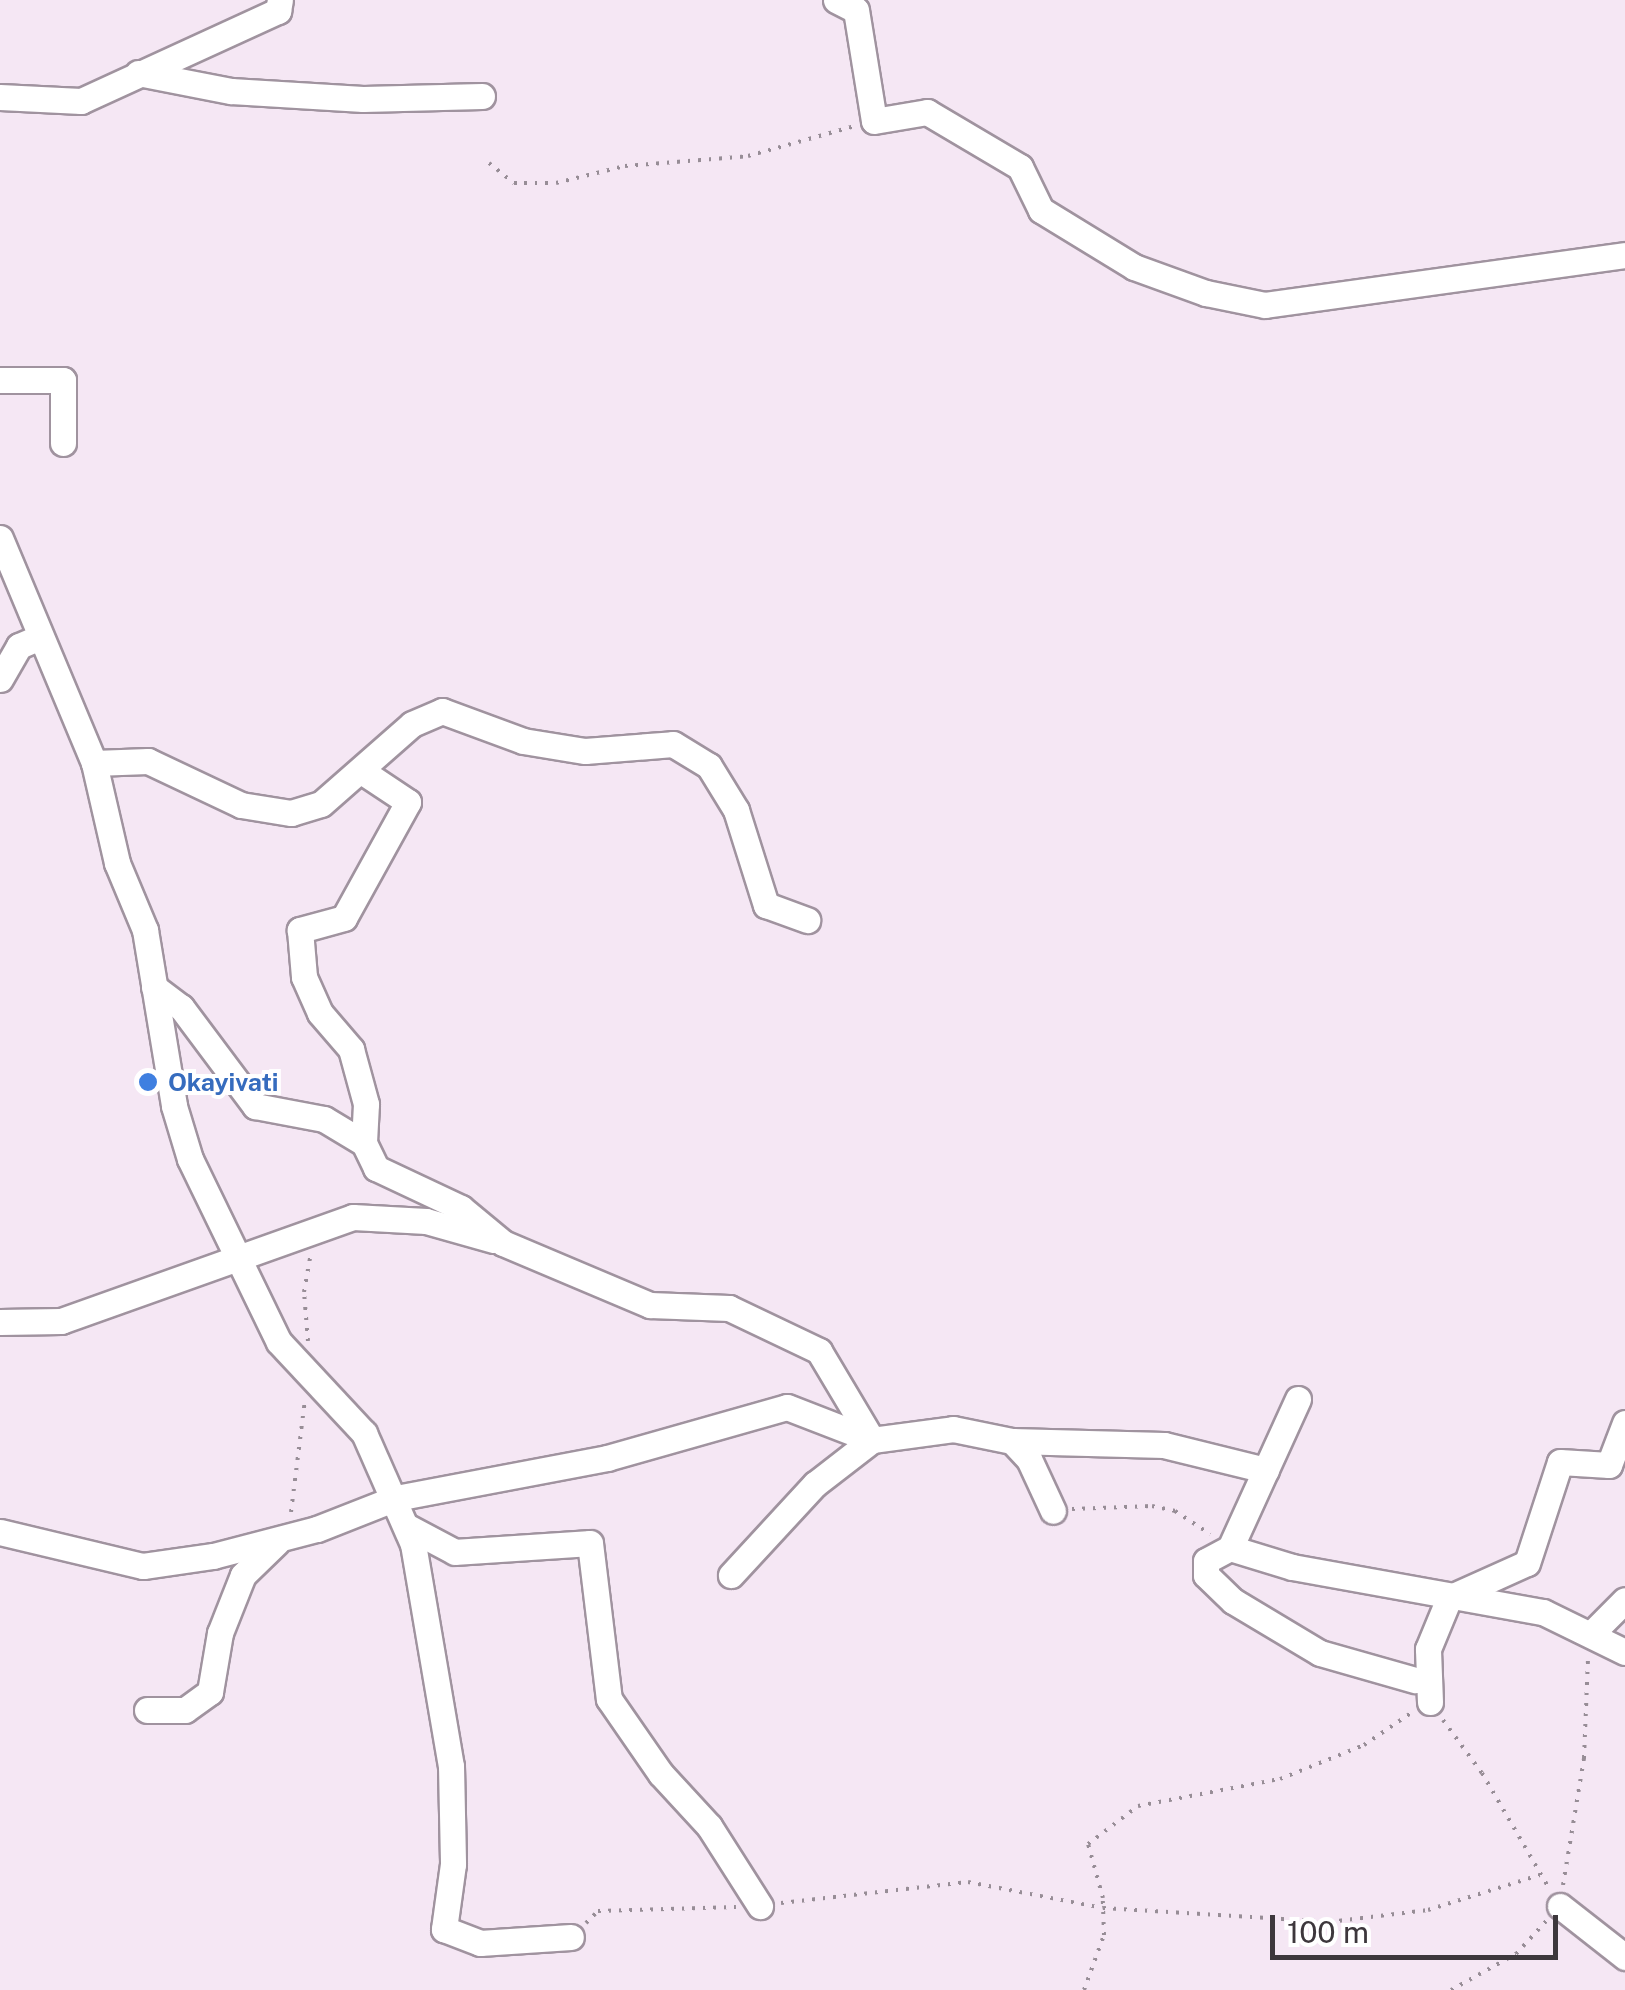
<!DOCTYPE html>
<style>
body{margin:0}
#map{position:relative;width:1625px;height:1990px;overflow:hidden;background:#f5e7f4;font-family:"Public Sans",sans-serif}
div>[style]{position:absolute}
.path>*{height:4px;margin-top:-2px;transform-origin:0;background:repeating-linear-gradient(90deg,#978d96 0 2.5px,transparent 0 10.5px)}
.roads{filter:drop-shadow(2px 0 #a0939f) drop-shadow(-2px 0 #a0939f) drop-shadow(0 2px #a0939f) drop-shadow(0 -2px #a0939f)}
.minor>*{height:25px;margin:-12.5px;padding:0 12.5px;transform-origin:12.5px;border-radius:12.5px;background:#fff}
.dots>*{width:28px;height:28px;translate:-50% -50%;box-sizing:border-box;border:5px solid #fff;border-radius:50%}
span{translate:-50% -50%;white-space:nowrap;text-align:center;line-height:1.15;-webkit-text-stroke:8px #fff;paint-order:stroke}
.shop-label{font-size:25px;color:#366cbe;font-weight:700}
.left{translate:0 -50%;text-align:left}
.scale{position:absolute;left:1270px;top:1915px;width:288px;height:45px;box-sizing:border-box;border:5px solid #3d373c;border-top:0;padding-left:12px;font-size:30px;line-height:35px;white-space:nowrap;color:#3d373c;-webkit-text-stroke:8px #fff;paint-order:stroke}
</style>
<div id="map">
<div class="path">
<i style="left:489px;top:163px;width:32px;rotate:39deg"></i>
<i style="left:514px;top:183px;width:42px"></i>
<i style="left:556px;top:183px;width:71px;rotate:-13.8deg"></i>
<i style="left:625px;top:166px;width:123px;rotate:-4.6deg"></i>
<i style="left:748px;top:156px;width:111px;rotate:-15.7deg"></i>
<i style="left:308px;top:1341px;width:49px;rotate:-94.7deg"></i>
<i style="left:304px;top:1292px;width:36px;rotate:-80deg"></i>
<i style="left:1072px;top:1509px;width:80px;rotate:-2.1deg"></i>
<i style="left:1152px;top:1506px;width:24px;rotate:12deg"></i>
<i style="left:1175px;top:1511px;width:42px;rotate:33.3deg"></i>
<i style="left:291px;top:1512px;width:113px;rotate:-82.9deg"></i>
<i style="left:1443px;top:1720px;width:66px;rotate:53.7deg"></i>
<i style="left:1482px;top:1773px;width:135px;rotate:59.8deg"></i>
<i style="left:1563px;top:1885px;width:129px;rotate:-80.6deg"></i>
<i style="left:1584px;top:1758px;width:101px;rotate:-87.7deg"></i>
<i style="left:781px;top:1903px;width:188px;rotate:-6.4deg"></i>
<i style="left:968px;top:1882px;width:137px;rotate:10.9deg"></i>
<i style="left:1103px;top:1908px;width:226px;rotate:3.5deg"></i>
<i style="left:1329px;top:1922px;width:100px;rotate:-6.9deg"></i>
<i style="left:1428px;top:1910px;width:117px;rotate:-17.4deg"></i>
<i style="left:586px;top:1923px;width:17px;rotate:-45deg"></i>
<i style="left:598px;top:1911px;width:138px;rotate:-1.7deg"></i>
<i style="left:1084px;top:1990px;width:59px;rotate:-70deg"></i>
<i style="left:1104px;top:1935px;width:37px;rotate:-92deg"></i>
<i style="left:1103px;top:1898px;width:56px;rotate:-105.5deg"></i>
<i style="left:1088px;top:1844px;width:63px;rotate:-37.2deg"></i>
<i style="left:1138px;top:1806px;width:145px;rotate:-10.8deg"></i>
<i style="left:1280px;top:1779px;width:91px;rotate:-22deg"></i>
<i style="left:1364px;top:1745px;width:57px;rotate:-34.2deg"></i>
<i style="left:1451px;top:1990px;width:74px;rotate:-29deg"></i>
<i style="left:1516px;top:1954px;width:46px;rotate:-47.6deg"></i>
</div>
<div class="roads">
<div class="minor">
<i style="left:836px;top:0;width:22px;rotate:27deg"></i>
<i style="left:856px;top:10px;width:112px;rotate:80.8deg"></i>
<i style="left:874px;top:121px;width:54px;rotate:-9.6deg"></i>
<i style="left:927px;top:112px;width:108px;rotate:30.6deg"></i>
<i style="left:1020px;top:167px;width:48px;rotate:64deg"></i>
<i style="left:1041px;top:210px;width:109px;rotate:31.5deg"></i>
<i style="left:1134px;top:267px;width:77px;rotate:19.9deg"></i>
<i style="left:1206px;top:293px;width:60px;rotate:11.5deg"></i>
<i style="left:1265px;top:305px;width:363px;rotate:-7.9deg"></i>
<i style="left:138px;top:73px;width:95px;rotate:11deg"></i>
<i style="left:231px;top:91px;width:132px;rotate:3.5deg"></i>
<i style="left:363px;top:99px;width:119px;rotate:-1.4deg"></i>
<i style="left:0;top:97px;width:81px;rotate:2.8deg"></i>
<i style="left:81px;top:101px;width:217px;rotate:-24.6deg"></i>
<i style="left:278px;top:11px;width:11px;rotate:-80deg"></i>
<i style="left:0;top:380px;width:63px"></i>
<i style="left:63px;top:380px;width:63px;rotate:90deg"></i>
<i style="left:0;top:538px;width:244px;rotate:67.3deg"></i>
<i style="left:94px;top:763px;width:103px;rotate:77deg"></i>
<i style="left:117px;top:863px;width:73px;rotate:67.3deg"></i>
<i style="left:145px;top:930px;width:178px;rotate:80.6deg"></i>
<i style="left:174px;top:1106px;width:55px;rotate:73.2deg"></i>
<i style="left:190px;top:1159px;width:203px;rotate:64.1deg"></i>
<i style="left:279px;top:1342px;width:125px;rotate:47deg"></i>
<i style="left:364px;top:1433px;width:121px;rotate:66.2deg"></i>
<i style="left:413px;top:1544px;width:225px;rotate:80.3deg"></i>
<i style="left:451px;top:1766px;width:98px;rotate:88.8deg"></i>
<i style="left:453px;top:1864px;width:66px;rotate:97.9deg"></i>
<i style="left:444px;top:1929px;width:39px;rotate:21deg"></i>
<i style="left:480px;top:1943px;width:91px;rotate:-3.8deg"></i>
<i style="left:0;top:679px;width:38px;rotate:-60deg"></i>
<i style="left:19px;top:646px;width:23px;rotate:-23deg"></i>
<i style="left:94px;top:763px;width:54px;rotate:-2.1deg"></i>
<i style="left:148px;top:761px;width:103px;rotate:25.3deg"></i>
<i style="left:241px;top:805px;width:51px;rotate:9.1deg"></i>
<i style="left:291px;top:813px;width:31px;rotate:-17deg"></i>
<i style="left:321px;top:804px;width:121px;rotate:-41.3deg"></i>
<i style="left:412px;top:724px;width:33px;rotate:-23deg"></i>
<i style="left:442px;top:711px;width:86px;rotate:20.3deg"></i>
<i style="left:523px;top:741px;width:63px;rotate:9.2deg"></i>
<i style="left:585px;top:751px;width:88px;rotate:-4.5deg"></i>
<i style="left:673px;top:744px;width:42px;rotate:31.4deg"></i>
<i style="left:709px;top:766px;width:52px;rotate:58.5deg"></i>
<i style="left:736px;top:810px;width:100px;rotate:72.5deg"></i>
<i style="left:766px;top:905px;width:44px;rotate:20.1deg"></i>
<i style="left:363px;top:772px;width:54px;rotate:33.7deg"></i>
<i style="left:408px;top:802px;width:132px;rotate:118.9deg"></i>
<i style="left:344px;top:918px;width:46px;rotate:164.7deg"></i>
<i style="left:300px;top:930px;width:47px;rotate:85.1deg"></i>
<i style="left:304px;top:977px;width:39px;rotate:66deg"></i>
<i style="left:320px;top:1013px;width:48px;rotate:49.3deg"></i>
<i style="left:351px;top:1049px;width:57px;rotate:74.7deg"></i>
<i style="left:366px;top:1104px;width:39px;rotate:93deg"></i>
<i style="left:154px;top:987px;width:34px;rotate:37deg"></i>
<i style="left:181px;top:1007px;width:124px;rotate:53.2deg"></i>
<i style="left:255px;top:1106px;width:70px;rotate:10.7deg"></i>
<i style="left:324px;top:1119px;width:47px;rotate:31deg"></i>
<i style="left:364px;top:1143px;width:28px;rotate:64deg"></i>
<i style="left:376px;top:1168px;width:94px;rotate:25.2deg"></i>
<i style="left:461px;top:1208px;width:55px;rotate:39.8deg"></i>
<i style="left:503px;top:1243px;width:160px;rotate:22.9deg"></i>
<i style="left:650px;top:1305px;width:79px;rotate:2.2deg"></i>
<i style="left:729px;top:1308px;width:100px;rotate:25.5deg"></i>
<i style="left:819px;top:1351px;width:104px;rotate:59.2deg"></i>
<i style="left:872px;top:1440px;width:72px;rotate:142.3deg"></i>
<i style="left:815px;top:1484px;width:124px;rotate:132.7deg"></i>
<i style="left:0;top:1322px;width:61px;rotate:-0.9deg"></i>
<i style="left:61px;top:1321px;width:310px;rotate:-19.6deg"></i>
<i style="left:353px;top:1217px;width:73px;rotate:3.1deg"></i>
<i style="left:426px;top:1221px;width:70px;rotate:15.8deg"></i>
<i style="left:1298px;top:1399px;width:164px;rotate:114.5deg"></i>
<i style="left:1230px;top:1548px;width:27px;rotate:152deg"></i>
<i style="left:1206px;top:1561px;width:14px;rotate:90deg"></i>
<i style="left:1206px;top:1575px;width:37px;rotate:44deg"></i>
<i style="left:1233px;top:1601px;width:101px;rotate:30.9deg"></i>
<i style="left:1320px;top:1653px;width:99px;rotate:15.9deg"></i>
<i style="left:1012px;top:1441px;width:152px;rotate:1.5deg"></i>
<i style="left:1164px;top:1445px;width:105px;rotate:13.8deg"></i>
<i style="left:406px;top:1526px;width:55px;rotate:28deg"></i>
<i style="left:455px;top:1552px;width:135px;rotate:-3.8deg"></i>
<i style="left:590px;top:1543px;width:157px;rotate:83.1deg"></i>
<i style="left:609px;top:1699px;width:91px;rotate:55.3deg"></i>
<i style="left:661px;top:1774px;width:71px;rotate:47.3deg"></i>
<i style="left:709px;top:1826px;width:95px;rotate:57.5deg"></i>
<i style="left:0;top:1532px;width:147px;rotate:13.4deg"></i>
<i style="left:143px;top:1566px;width:71px;rotate:-8.1deg"></i>
<i style="left:213px;top:1556px;width:107px;rotate:-14.6deg"></i>
<i style="left:317px;top:1529px;width:85px;rotate:-21.4deg"></i>
<i style="left:396px;top:1498px;width:215px;rotate:-10.7deg"></i>
<i style="left:607px;top:1458px;width:187px;rotate:-15.8deg"></i>
<i style="left:787px;top:1407px;width:91px;rotate:21.2deg"></i>
<i style="left:872px;top:1440px;width:82px;rotate:-7.7deg"></i>
<i style="left:953px;top:1429px;width:60px;rotate:11.5deg"></i>
<i style="left:1012px;top:1441px;width:25px;rotate:47deg"></i>
<i style="left:1029px;top:1459px;width:57px;rotate:65.2deg"></i>
<i style="left:1230px;top:1548px;width:65px;rotate:17deg"></i>
<i style="left:1292px;top:1567px;width:255px;rotate:10.2deg"></i>
<i style="left:1543px;top:1612px;width:91px;rotate:26deg"></i>
<i style="left:1593px;top:1632px;width:45px;rotate:-45deg"></i>
<i style="left:1430px;top:1702px;width:53px;rotate:-92.2deg"></i>
<i style="left:1428px;top:1649px;width:55px;rotate:-67.6deg"></i>
<i style="left:1449px;top:1598px;width:85px;rotate:-24.2deg"></i>
<i style="left:1527px;top:1563px;width:106px;rotate:-71.9deg"></i>
<i style="left:1560px;top:1462px;width:49px;rotate:3.5deg"></i>
<i style="left:1609px;top:1465px;width:45px;rotate:-69.1deg"></i>
<i style="left:147px;top:1710px;width:38px"></i>
<i style="left:185px;top:1710px;width:31px;rotate:-36deg"></i>
<i style="left:210px;top:1692px;width:60px;rotate:-80.4deg"></i>
<i style="left:220px;top:1633px;width:62px;rotate:-68.4deg"></i>
<i style="left:243px;top:1575px;width:47px;rotate:-44.1deg"></i>
<i style="left:1560px;top:1906px;width:83px;rotate:38.1deg"></i>
</div>
</div>
<div class="dots">
<i style="left:148px;top:1082px;background:#3f7fe0"></i>
</div>
<div class="shop-label">
<span class="left" style="left:168px;top:1082px">Okayivati</span>
</div>
<div class="scale">100 m</div>
</div>
